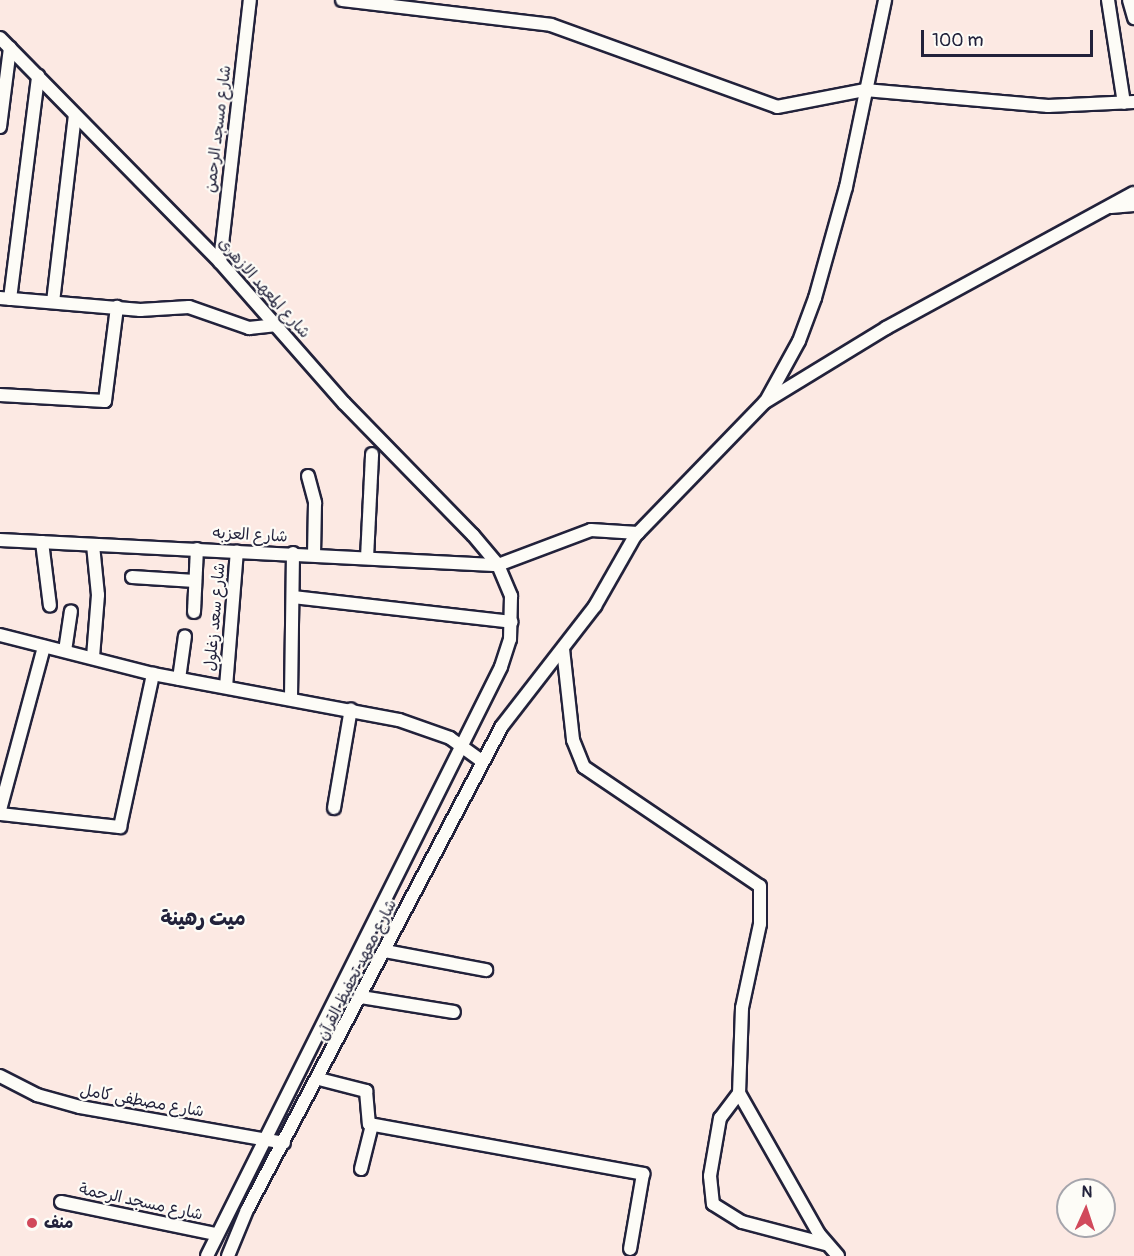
<!DOCTYPE html>
<meta charset="utf-8">
<style>
body{margin:0}
#map{position:relative;width:1134px;height:1256px;overflow:hidden;background:#fce9e3;font-family:Pangolin,"Playpen Sans Arabic",sans-serif}
div>[style]{position:absolute}
.roads{filter:drop-shadow(2px 0 #22223b) drop-shadow(-2px 0 #22223b) drop-shadow(0 2px #22223b) drop-shadow(0 -2px #22223b)}
.minor>*{height:12px;margin:-6px;padding:0 6px;transform-origin:6px;border-radius:6px;background:#fdfcf7}
.dots>*{width:16px;height:16px;translate:-50% -50%;box-sizing:border-box;border:3px solid #fdfcf7;border-radius:50%}
span{translate:-50% -50%;white-space:nowrap;text-align:center;line-height:1.15;-webkit-text-stroke:4.5px #fdfcf7;paint-order:stroke}
.street-label{font-size:16px;color:#22223b}
.poi-label{font-size:16px;color:#22223b;font-weight:700}
.left{translate:0 -50%;text-align:left}
.quarter-label{font-size:20px;color:#22223b;font-weight:700}
.north{position:absolute;left:1056px;top:1178px;width:60px;height:60px;box-sizing:border-box;background:#fdfcf7;border:2px solid #a5a5ac;border-radius:50%;rotate:3deg;font-size:16px;font-weight:700;line-height:24px;text-align:center;color:#22223b}
.north::after{content:'';display:block;margin:auto;width:21px;height:27px;background:#d1495b;clip-path:polygon(50% 0,100% 100%,50% 72%,0 100%)}
.scale{position:absolute;left:921px;top:30px;width:172px;height:27px;box-sizing:border-box;border:3px solid #22223b;border-top:0;padding-left:8px;font-size:18px;line-height:21px;white-space:nowrap;color:#22223b;-webkit-text-stroke:4px #fdfcf7;paint-order:stroke}
</style>
<div id="map">
<div class="roads">
<div class="minor">
<i style="left:342px;top:0;width:210px;rotate:6.8deg"></i>
<i style="left:551px;top:25px;width:240px;rotate:19.9deg"></i>
<i style="left:777px;top:107px;width:90px;rotate:-10.9deg"></i>
<i style="left:865px;top:90px;width:184px;rotate:5deg"></i>
<i style="left:1048px;top:106px;width:86px;rotate:-2.7deg"></i>
<i style="left:1108px;top:0;width:104px;rotate:81.2deg"></i>
<i style="left:1129px;top:0;width:19px;rotate:74deg"></i>
<i style="left:0;top:38px;width:314px;rotate:45.5deg"></i>
<i style="left:220px;top:262px;width:188px;rotate:48.7deg"></i>
<i style="left:344px;top:403px;width:185px;rotate:45.7deg"></i>
<i style="left:473px;top:535px;width:39px;rotate:50deg"></i>
<i style="left:498px;top:565px;width:34px;rotate:67deg"></i>
<i style="left:511px;top:596px;width:43px;rotate:91.3deg"></i>
<i style="left:510px;top:639px;width:29px;rotate:108deg"></i>
<i style="left:501px;top:667px;width:658px;rotate:116.53deg"></i>
<i style="left:0;top:127px;width:80px;rotate:-82.8deg"></i>
<i style="left:1111px;top:207px;width:23px;rotate:-5deg"></i>
<i style="left:220px;top:262px;width:264px;rotate:-83.5deg"></i>
<i style="left:0;top:298px;width:141px;rotate:4.9deg"></i>
<i style="left:140px;top:310px;width:49px;rotate:-3.5deg"></i>
<i style="left:189px;top:307px;width:64px;rotate:19.3deg"></i>
<i style="left:249px;top:328px;width:28px;rotate:-6deg"></i>
<i style="left:10px;top:299px;width:225px;rotate:-82.8deg"></i>
<i style="left:53px;top:302px;width:188px;rotate:-83.3deg"></i>
<i style="left:0;top:395px;width:105px;rotate:3.3deg"></i>
<i style="left:105px;top:401px;width:95px;rotate:-82.7deg"></i>
<i style="left:766px;top:401px;width:68px;rotate:-61.2deg"></i>
<i style="left:799px;top:341px;width:46px;rotate:-69.6deg"></i>
<i style="left:815px;top:298px;width:115px;rotate:-74.4deg"></i>
<i style="left:846px;top:187px;width:191px;rotate:-78.2deg"></i>
<i style="left:308px;top:476px;width:28px;rotate:75deg"></i>
<i style="left:315px;top:503px;width:52px;rotate:91.1deg"></i>
<i style="left:0;top:540px;width:499px;rotate:2.9deg"></i>
<i style="left:498px;top:565px;width:99px;rotate:-20.6deg"></i>
<i style="left:591px;top:530px;width:47px;rotate:3.7deg"></i>
<i style="left:42px;top:542px;width:64px;rotate:82.9deg"></i>
<i style="left:93px;top:545px;width:50px;rotate:84.3deg"></i>
<i style="left:98px;top:595px;width:62px;rotate:94.6deg"></i>
<i style="left:367px;top:558px;width:104px;rotate:-87.2deg"></i>
<i style="left:132px;top:577px;width:63px;rotate:3.6deg"></i>
<i style="left:293px;top:597px;width:220px;rotate:6.5deg"></i>
<i style="left:194px;top:612px;width:63px;rotate:-87.3deg"></i>
<i style="left:0;top:635px;width:158px;rotate:14.3deg"></i>
<i style="left:153px;top:674px;width:250px;rotate:10.6deg"></i>
<i style="left:399px;top:720px;width:54px;rotate:19.4deg"></i>
<i style="left:450px;top:738px;width:39px;rotate:36deg"></i>
<i style="left:563px;top:649px;width:92px;rotate:83.7deg"></i>
<i style="left:573px;top:740px;width:29px;rotate:68deg"></i>
<i style="left:584px;top:767px;width:212px;rotate:34.1deg"></i>
<i style="left:760px;top:886px;width:38px;rotate:90deg"></i>
<i style="left:760px;top:924px;width:86px;rotate:102.1deg"></i>
<i style="left:742px;top:1008px;width:85px;rotate:92deg"></i>
<i style="left:739px;top:1093px;width:162px;rotate:60.4deg"></i>
<i style="left:819px;top:1234px;width:29px;rotate:49deg"></i>
<i style="left:65px;top:651px;width:40px;rotate:-81.5deg"></i>
<i style="left:179px;top:679px;width:43px;rotate:-82.1deg"></i>
<i style="left:226px;top:687px;width:136px;rotate:-85.4deg"></i>
<i style="left:291px;top:697px;width:144px;rotate:-89.2deg"></i>
<i style="left:334px;top:808px;width:100px;rotate:-80.3deg"></i>
<i style="left:0;top:810px;width:169px;rotate:-74.9deg"></i>
<i style="left:0;top:814px;width:121px;rotate:6.2deg"></i>
<i style="left:120px;top:827px;width:157px;rotate:-77.8deg"></i>
<i style="left:385px;top:951px;width:103px;rotate:10.7deg"></i>
<i style="left:361px;top:997px;width:94px;rotate:9.2deg"></i>
<i style="left:0;top:1076px;width:42px;rotate:27.2deg"></i>
<i style="left:37px;top:1095px;width:45px;rotate:15.6deg"></i>
<i style="left:80px;top:1107px;width:207px;rotate:10deg"></i>
<i style="left:319px;top:1079px;width:49px;rotate:14.3deg"></i>
<i style="left:366px;top:1091px;width:33px;rotate:85deg"></i>
<i style="left:369px;top:1124px;width:279px;rotate:10.3deg"></i>
<i style="left:643px;top:1174px;width:76px;rotate:99.8deg"></i>
<i style="left:739px;top:1093px;width:31px;rotate:127deg"></i>
<i style="left:720px;top:1118px;width:59px;rotate:99.8deg"></i>
<i style="left:710px;top:1176px;width:28px;rotate:84deg"></i>
<i style="left:713px;top:1204px;width:34px;rotate:32deg"></i>
<i style="left:742px;top:1222px;width:87px;rotate:14.7deg"></i>
<i style="left:361px;top:1169px;width:45px;rotate:-76deg"></i>
<i style="left:61px;top:1202px;width:157px;rotate:11.7deg"></i>
<i style="left:228px;top:1256px;width:50px;rotate:-67.6deg"></i>
<i style="left:247px;top:1210px;width:547px;rotate:-62.22deg"></i>
<i style="left:502px;top:726px;width:152px;rotate:-52.2deg"></i>
<i style="left:595px;top:606px;width:81px;rotate:-60.3deg"></i>
<i style="left:635px;top:536px;width:187px;rotate:-45.9deg"></i>
<i style="left:765px;top:402px;width:142px;rotate:-31.4deg"></i>
<i style="left:886px;top:328px;width:282px;rotate:-28.6deg"></i>
</div>
</div>
<div class="dots">
<i style="left:32px;top:1223px;background:#d1495b"></i>
</div>
<div class="street-label">
<span style="left:218px;top:129px;rotate:-83deg">شارع مسجد الرحمن</span>
<span style="left:264px;top:288px;rotate:48deg">شارع المعهد الازهرى</span>
<span style="left:250px;top:535px;rotate:3deg">شارع العزبه</span>
<span style="left:215px;top:617px;rotate:-85deg">شارع سعد زغلول</span>
<span style="left:357px;top:970px;rotate:-63deg">شارع معهد تحفيظ القرآن</span>
<span style="left:142px;top:1101px;rotate:10deg">شارع مصطفى كامل</span>
<span style="left:141px;top:1202px;rotate:12deg">شارع مسجد الرحمة</span>
</div>
<div class="poi-label">
<span class="left" style="left:44px;top:1223px">منف</span>
</div>
<div class="quarter-label">
<span style="left:203px;top:918px">ميت رهينة</span>
</div>
<div class="north">N</div>
<div class="scale">100 m</div>
</div>
